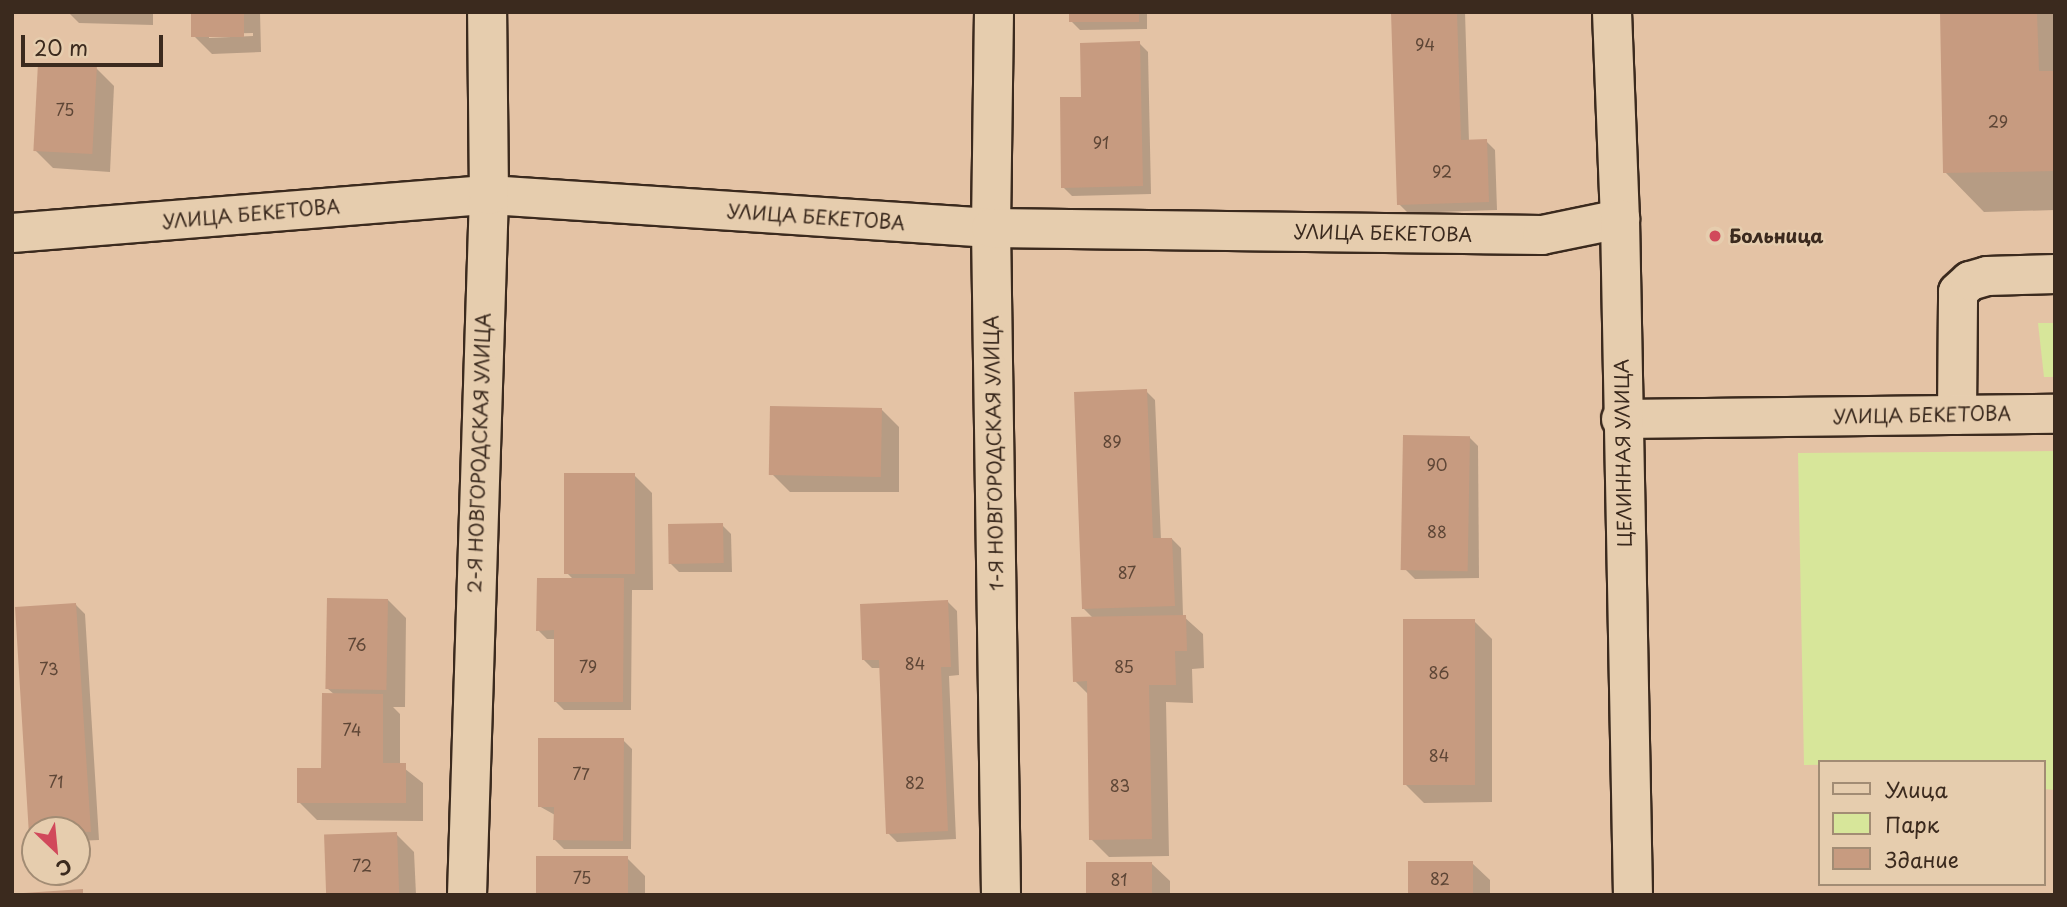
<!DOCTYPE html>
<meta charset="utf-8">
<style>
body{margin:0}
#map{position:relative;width:2067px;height:907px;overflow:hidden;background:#e4c3a5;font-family:"Playpen Sans",sans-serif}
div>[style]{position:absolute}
.green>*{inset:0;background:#d7e69a}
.shadow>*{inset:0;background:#0003}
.building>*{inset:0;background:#c79b80;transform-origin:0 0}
.roads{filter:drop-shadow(2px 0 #3b2a1e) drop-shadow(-2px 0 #3b2a1e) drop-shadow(0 2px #3b2a1e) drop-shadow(0 -2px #3b2a1e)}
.minor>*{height:38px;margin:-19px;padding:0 19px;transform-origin:19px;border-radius:19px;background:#e6cdae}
.major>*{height:38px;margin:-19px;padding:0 19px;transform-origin:19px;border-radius:19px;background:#e6cdae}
.dots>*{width:19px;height:19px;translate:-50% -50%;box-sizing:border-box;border:4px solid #e6cdae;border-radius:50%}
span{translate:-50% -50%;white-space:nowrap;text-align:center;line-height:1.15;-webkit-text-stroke:5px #e6cdae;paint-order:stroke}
.number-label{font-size:16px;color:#5e4636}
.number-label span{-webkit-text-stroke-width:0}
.street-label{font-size:19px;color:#3b2a1e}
.poi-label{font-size:19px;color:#3b2a1e;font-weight:700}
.left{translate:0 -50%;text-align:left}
.frame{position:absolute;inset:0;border:14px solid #3b2a1e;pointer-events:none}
.legend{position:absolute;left:1818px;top:760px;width:228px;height:126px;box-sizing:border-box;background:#e6cdae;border:2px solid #a28c74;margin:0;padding:9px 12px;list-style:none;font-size:21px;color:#3b2a1e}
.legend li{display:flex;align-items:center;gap:14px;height:35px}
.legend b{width:35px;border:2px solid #a28c74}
.north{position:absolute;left:21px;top:816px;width:70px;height:70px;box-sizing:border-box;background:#e6cdae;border:2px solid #a28c74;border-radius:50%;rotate:154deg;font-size:19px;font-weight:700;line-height:28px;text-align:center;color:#3b2a1e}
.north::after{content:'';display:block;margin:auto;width:24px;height:32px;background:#d1495b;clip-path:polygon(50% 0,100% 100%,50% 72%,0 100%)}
.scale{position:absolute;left:21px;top:35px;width:142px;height:32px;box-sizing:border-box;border:4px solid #3b2a1e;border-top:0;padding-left:9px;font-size:21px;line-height:24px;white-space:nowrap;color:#3b2a1e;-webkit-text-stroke:5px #e6cdae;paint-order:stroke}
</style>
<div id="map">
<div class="green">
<i style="clip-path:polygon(2038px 323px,2055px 323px,2055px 377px,2044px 377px)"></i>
<i style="clip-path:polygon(2055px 451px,2055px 790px,2044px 789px,2044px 762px,1804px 765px,1798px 453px)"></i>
</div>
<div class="shadow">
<i style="clip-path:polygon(68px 12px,153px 12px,153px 25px,79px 23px)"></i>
<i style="clip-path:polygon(evenodd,193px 12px,260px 12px,261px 52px,212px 54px,194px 36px,193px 12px,253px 33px,253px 36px,209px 38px,209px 34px,253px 33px)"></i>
<i style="clip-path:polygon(1071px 12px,1147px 12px,1147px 29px,1080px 30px,1071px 21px)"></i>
<i style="clip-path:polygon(1393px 12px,1465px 12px,1469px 142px,1486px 141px,1495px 150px,1497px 210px,1408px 213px,1399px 204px)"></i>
<i style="clip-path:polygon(1941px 12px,2055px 12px,2055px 210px,1984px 212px,1945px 172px)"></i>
<i style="clip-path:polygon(1139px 43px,1148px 52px,1151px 194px,1072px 196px,1063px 187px,1083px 99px)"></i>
<i style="clip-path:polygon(96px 68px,114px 86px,110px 172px,53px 168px,35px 150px)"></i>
<i style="clip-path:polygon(1146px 391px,1155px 400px,1161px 540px,1172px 539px,1181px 548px,1183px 616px,1203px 634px,1204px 668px,1192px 669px,1193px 703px,1166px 702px,1169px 856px,1109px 857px,1091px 839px,1089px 695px,1075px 681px,1093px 618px,1083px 608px)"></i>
<i style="clip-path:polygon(881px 409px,899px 427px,899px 492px,790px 492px,772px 474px)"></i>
<i style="clip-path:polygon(1469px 437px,1478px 446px,1479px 578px,1415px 579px,1406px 570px)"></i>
<i style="clip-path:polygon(634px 475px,652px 493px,653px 590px,632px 590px,631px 710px,564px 710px,555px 701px,556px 639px,547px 639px,538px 630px,574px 580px,567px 573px)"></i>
<i style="clip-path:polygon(722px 525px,731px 534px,732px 572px,679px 572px,670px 563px)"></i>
<i style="clip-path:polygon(388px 600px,406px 618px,405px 707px,393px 707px,400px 714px,400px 765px,423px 783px,423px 821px,317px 820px,299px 802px,323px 770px,335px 695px,328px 689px)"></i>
<i style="clip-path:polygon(948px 602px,957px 611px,959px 675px,949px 676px,956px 839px,897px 842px,888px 833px,881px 668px,872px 668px,863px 659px)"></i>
<i style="clip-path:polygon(76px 605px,85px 614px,99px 840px,77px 841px,77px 830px,35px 830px,35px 839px,30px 835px)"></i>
<i style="clip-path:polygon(1474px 621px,1492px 639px,1492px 802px,1424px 803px,1406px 785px)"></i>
<i style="clip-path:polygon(623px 740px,632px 749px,631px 849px,564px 849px,555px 840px,555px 815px,539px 806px)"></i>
<i style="clip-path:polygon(396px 834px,414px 852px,416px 895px,328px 895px)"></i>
<i style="clip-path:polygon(627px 858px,645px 876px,645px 895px,538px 895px)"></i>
<i style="clip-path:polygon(1472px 863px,1490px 880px,1490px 895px,1410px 895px)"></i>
<i style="clip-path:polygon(1152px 864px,1170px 881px,1170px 895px,1088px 895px)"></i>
</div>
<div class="building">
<i style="left:191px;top:12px;width:53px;height:25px"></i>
<i style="left:1069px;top:12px;width:70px;height:10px"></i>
<i style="clip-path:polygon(1391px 12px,1457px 12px,1461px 140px,1487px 139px,1489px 202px,1397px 205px)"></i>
<i style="clip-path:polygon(1940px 12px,2037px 12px,2039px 71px,2055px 71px,2055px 171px,1943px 173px)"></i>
<i style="clip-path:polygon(1140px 41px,1143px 186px,1061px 188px,1060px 97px,1081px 97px,1080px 43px)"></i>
<i style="left:38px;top:63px;width:59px;height:88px;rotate:3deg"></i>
<i style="clip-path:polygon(1147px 389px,1153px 538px,1172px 538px,1175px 606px,1082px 609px,1074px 392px)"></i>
<i style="left:770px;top:406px;width:112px;height:69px;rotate:1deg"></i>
<i style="left:1403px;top:435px;width:67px;height:135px;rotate:1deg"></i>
<i style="left:564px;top:473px;width:71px;height:101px"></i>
<i style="left:723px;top:523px;width:40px;height:55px;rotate:89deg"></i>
<i style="clip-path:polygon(537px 578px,624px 578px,623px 702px,554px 702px,554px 630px,536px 631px)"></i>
<i style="left:327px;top:598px;width:61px;height:91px;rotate:1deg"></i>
<i style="clip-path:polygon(948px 600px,951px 667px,941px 667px,948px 831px,886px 834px,879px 660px,862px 660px,860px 604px)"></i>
<i style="clip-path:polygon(76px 603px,91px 832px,35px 830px,35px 835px,29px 835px,15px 607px)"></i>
<i style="clip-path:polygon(1186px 615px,1187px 651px,1175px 651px,1176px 685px,1149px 685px,1152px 839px,1089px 840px,1087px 681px,1073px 682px,1071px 617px)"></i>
<i style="left:1475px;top:619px;width:166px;height:72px;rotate:90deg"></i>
<i style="clip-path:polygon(322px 693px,383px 694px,383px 763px,406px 763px,406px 803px,297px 803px,297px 768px,321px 768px)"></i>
<i style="clip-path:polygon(538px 738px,624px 738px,623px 841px,553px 840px,554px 807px,538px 807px)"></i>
<i style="left:397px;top:832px;width:63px;height:73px;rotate:88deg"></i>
<i style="left:628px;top:856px;width:39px;height:92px;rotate:90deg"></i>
<i style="left:1408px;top:861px;width:65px;height:34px"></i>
<i style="left:1086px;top:862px;width:66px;height:33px"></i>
<i style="clip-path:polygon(83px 889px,83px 895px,24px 895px,24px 893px)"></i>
</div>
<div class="roads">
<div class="minor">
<i style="left:994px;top:12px;width:216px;rotate:90.8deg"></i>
<i style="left:991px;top:228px;width:667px;rotate:89.14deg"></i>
<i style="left:12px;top:233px;width:479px;rotate:-4.6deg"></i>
<i style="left:489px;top:195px;width:503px;rotate:3.76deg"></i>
<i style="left:991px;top:228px;width:551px;rotate:0.73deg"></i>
<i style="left:1542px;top:235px;width:80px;rotate:-11.6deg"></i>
<i style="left:1957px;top:415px;width:123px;rotate:-89.5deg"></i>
<i style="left:1958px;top:292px;width:16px;rotate:-43deg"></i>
<i style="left:1970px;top:281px;width:18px;rotate:-16deg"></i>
<i style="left:1987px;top:276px;width:68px;rotate:-1.7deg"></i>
<i style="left:1621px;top:419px;width:434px;rotate:-0.7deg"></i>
<i style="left:467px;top:895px;width:700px;rotate:-88.2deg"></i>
<i style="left:489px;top:195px;width:183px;rotate:-90.6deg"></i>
</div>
<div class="major">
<i style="left:1612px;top:12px;width:207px;rotate:87.8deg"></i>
<i style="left:1620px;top:219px;width:676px;rotate:88.9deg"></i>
</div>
</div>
<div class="dots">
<i style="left:1715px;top:236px;background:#d1495b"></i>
</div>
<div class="number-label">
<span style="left:1425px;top:44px">94</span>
<span style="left:65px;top:109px">75</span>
<span style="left:1998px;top:121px">29</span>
<span style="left:1101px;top:142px">91</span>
<span style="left:1442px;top:171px">92</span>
<span style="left:1112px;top:441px">89</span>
<span style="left:1437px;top:464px">90</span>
<span style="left:1437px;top:531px">88</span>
<span style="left:1127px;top:572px">87</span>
<span style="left:357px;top:644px">76</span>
<span style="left:915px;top:663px">84</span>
<span style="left:588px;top:666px">79</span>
<span style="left:1124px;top:666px">85</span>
<span style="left:49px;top:668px">73</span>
<span style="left:1439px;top:672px">86</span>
<span style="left:352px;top:729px">74</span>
<span style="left:1439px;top:755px">84</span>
<span style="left:581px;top:773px">77</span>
<span style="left:56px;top:781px">71</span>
<span style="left:915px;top:782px">82</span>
<span style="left:1120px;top:785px">83</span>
<span style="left:362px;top:865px">72</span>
<span style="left:582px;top:877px">75</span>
<span style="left:1440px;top:878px">82</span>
<span style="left:1119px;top:879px">81</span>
</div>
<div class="street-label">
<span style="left:251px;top:214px;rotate:-5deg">УЛИЦА БЕКЕТОВА</span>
<span style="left:816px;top:217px;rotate:4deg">УЛИЦА БЕКЕТОВА</span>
<span style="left:1383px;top:233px;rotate:1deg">УЛИЦА БЕКЕТОВА</span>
<span style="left:1922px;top:415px;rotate:-1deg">УЛИЦА БЕКЕТОВА</span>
<span style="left:479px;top:453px;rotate:-88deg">2-Я НОВГОРОДСКАЯ УЛИЦА</span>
<span style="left:994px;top:453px;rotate:-91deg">1-Я НОВГОРОДСКАЯ УЛИЦА</span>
<span style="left:1623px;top:453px;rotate:-91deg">ЦЕЛИННАЯ УЛИЦА</span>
</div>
<div class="poi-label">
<span class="left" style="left:1729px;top:236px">Больница</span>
</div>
<div class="frame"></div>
<ul class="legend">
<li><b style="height:9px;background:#e6cdae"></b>Улица</li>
<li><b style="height:19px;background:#d7e69a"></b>Парк</li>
<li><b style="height:19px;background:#c79b80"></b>Здание</li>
</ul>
<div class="north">С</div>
<div class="scale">20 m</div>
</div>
